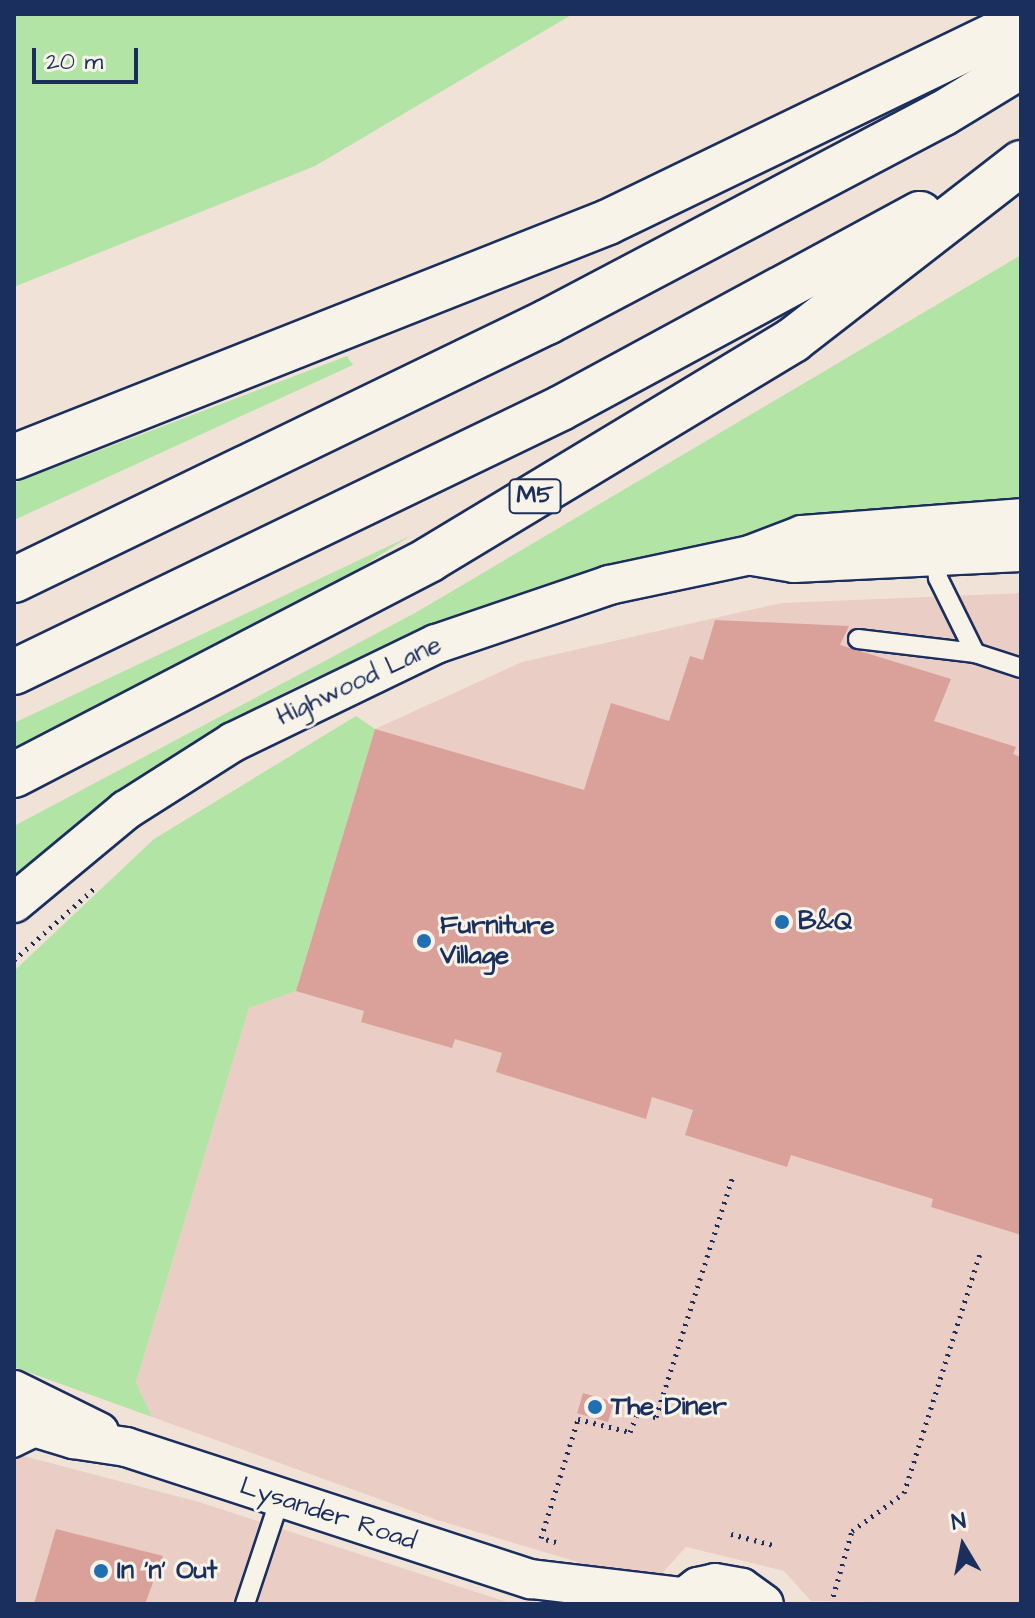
<!DOCTYPE html>
<style>
body{margin:0}
#map{position:relative;width:1035px;height:1618px;overflow:hidden;background:#f1e2d8;font-family:"Architects Daughter",sans-serif}
div>[style]{position:absolute}
.built>*{inset:0;background:#eacec5}
.green>*{inset:0;background:#b2e4a5}
.building>*{inset:0;background:#daa09a;transform-origin:0 0}
.path>*{height:5px;margin-top:-2.5px;transform-origin:0;background:repeating-linear-gradient(90deg,#1b2f5e 0 2px,transparent 0 8px)}
.roads{filter:drop-shadow(2px 0 #1b2f5e) drop-shadow(-2px 0 #1b2f5e) drop-shadow(0 2px #1b2f5e) drop-shadow(0 -2px #1b2f5e)}
.lane>*{height:18px;margin:-9px;padding:0 9px;transform-origin:9px;border-radius:9px;background:#f7f3e8}
.street>*{height:38px;margin:-19px;padding:0 19px;transform-origin:19px;border-radius:19px;background:#f7f3e8}
.highway>*{height:44px;margin:-22px;padding:0 22px;transform-origin:22px;border-radius:22px;background:#f7f3e8}
.dots>*{width:22px;height:22px;translate:-50% -50%;box-sizing:border-box;border:4px solid #f7f3e8;border-radius:50%}
span{translate:-50% -50%;white-space:nowrap;text-align:center;line-height:1.15;-webkit-text-stroke:6px #f7f3e8;paint-order:stroke}
.shield-label span{padding:2px 6px;background:#f7f3e8;border:2px solid;border-radius:6px;-webkit-text-stroke-width:0}
.shield-label{font-size:24px;color:#1b2f5e;font-weight:700}
.street-label{font-size:26px;color:#1b2f5e}
.poi-label{font-size:26px;color:#1b2f5e;font-weight:700}
.left{translate:0 -50%;text-align:left}
.frame{position:absolute;inset:0;border:16px solid #1b2f5e;pointer-events:none}
.north{position:absolute;left:923px;top:1506px;width:80px;height:80px;-webkit-text-stroke:6px #f7f3e8;paint-order:stroke;rotate:350deg;font-size:22px;font-weight:700;line-height:32px;text-align:center;color:#1b2f5e}
.north::after{content:'';display:block;margin:auto;width:28px;height:36px;background:#1b2f5e;clip-path:polygon(50% 0,100% 100%,50% 72%,0 100%)}
.scale{position:absolute;left:32px;top:48px;width:106px;height:36px;box-sizing:border-box;border:4px solid #1b2f5e;border-top:0;padding-left:10px;font-size:24px;line-height:28px;white-space:nowrap;color:#1b2f5e;-webkit-text-stroke:6px #f7f3e8;paint-order:stroke}
</style>
<div id="map">
<div class="built">
<i style="clip-path:polygon(1021px 593px,1021px 1604px,811px 1601px,784px 1571px,686px 1547px,652px 1584px,437px 1520px,152px 1417px,136px 1382px,249px 1008px,296px 991px,375px 729px,522px 662px,781px 603px)"></i>
<i style="clip-path:polygon(16px 1454px,199px 1502px,513px 1604px,14px 1604px)"></i>
</div>
<div class="green">
<i style="clip-path:polygon(14px 14px,573px 14px,315px 166px,14px 287px)"></i>
<i style="clip-path:polygon(1021px 255px,1021px 510px,914px 515px,744px 534px,561px 579px,314px 678px,220px 725px,78px 827px,14px 882px,14px 826px,415px 613px)"></i>
<i style="clip-path:polygon(347px 356px,353px 365px,14px 520px,14px 483px)"></i>
<i style="clip-path:polygon(410px 536px,343px 579px,14px 757px,14px 723px)"></i>
<i style="clip-path:polygon(356px 716px,375px 729px,296px 991px,249px 1008px,136px 1382px,152px 1417px,14px 1367px,14px 971px,154px 839px)"></i>
</div>
<div class="building">
<i style="clip-path:polygon(715px 620px,849px 626px,840px 645px,951px 679px,934px 721px,1016px 747px,1013px 754px,1021px 757px,1021px 1235px,931px 1207px,933px 1199px,791px 1155px,787px 1167px,685px 1135px,693px 1110px,652px 1097px,646px 1119px,496px 1072px,502px 1053px,455px 1039px,452px 1048px,361px 1022px,364px 1011px,296px 991px,375px 729px,584px 790px,611px 703px,669px 721px,690px 656px,703px 660px)"></i>
<i style="left:583px;top:1393px;width:32px;height:21px;rotate:16deg"></i>
<i style="clip-path:polygon(56px 1529px,163px 1556px,145px 1604px,34px 1604px)"></i>
</div>
<div class="path">
<i style="left:14px;top:960px;width:111px;rotate:-41.7deg"></i>
<i style="left:731px;top:1534px;width:43px;rotate:14.7deg"></i>
<i style="left:556px;top:1542px;width:16px;rotate:-165deg"></i>
<i style="left:541px;top:1538px;width:125px;rotate:-72.7deg"></i>
<i style="left:578px;top:1419px;width:54px;rotate:14deg"></i>
<i style="left:630px;top:1432px;width:22px;rotate:-68deg"></i>
<i style="left:638px;top:1412px;width:19px;rotate:16deg"></i>
<i style="left:656px;top:1417px;width:253px;rotate:-72.3deg"></i>
<i style="left:831px;top:1604px;width:76px;rotate:-74deg"></i>
<i style="left:852px;top:1531px;width:64px;rotate:-36.2deg"></i>
<i style="left:904px;top:1493px;width:251px;rotate:-72.4deg"></i>
</div>
<div class="roads">
<div class="lane">
<i style="left:936px;top:556px;width:22px;rotate:85deg"></i>
<i style="left:938px;top:578px;width:84px;rotate:63.7deg"></i>
<i style="left:858px;top:639px;width:118px;rotate:6.8deg"></i>
<i style="left:975px;top:653px;width:48px;rotate:18.1deg"></i>
<i style="left:14px;top:1448px;width:32px;rotate:-26deg"></i>
<i style="left:245px;top:1604px;width:111px;rotate:-71.6deg"></i>
</div>
<div class="street">
<i style="left:753px;top:556px;width:42px;rotate:9.7deg"></i>
<i style="left:794px;top:563px;width:227px;rotate:-2.8deg"></i>
<i style="left:14px;top:903px;width:146px;rotate:-39.7deg"></i>
<i style="left:126px;top:810px;width:127px;rotate:-32.4deg"></i>
<i style="left:233px;top:742px;width:225px;rotate:-25.8deg"></i>
<i style="left:436px;top:644px;width:183px;rotate:-18.8deg"></i>
<i style="left:609px;top:585px;width:144px;rotate:-12deg"></i>
<i style="left:750px;top:555px;width:56px;rotate:-21deg"></i>
<i style="left:802px;top:535px;width:220px;rotate:-4.4deg"></i>
<i style="left:14px;top:1390px;width:95px;rotate:26.3deg"></i>
<i style="left:14px;top:1421px;width:62px;rotate:17deg"></i>
<i style="left:73px;top:1439px;width:54px;rotate:8.6deg"></i>
<i style="left:126px;top:1447px;width:426px;rotate:18.1deg"></i>
<i style="left:531px;top:1579px;width:152px;rotate:6.8deg"></i>
<i style="left:676px;top:1604px;width:28px;rotate:-38deg"></i>
<i style="left:698px;top:1587px;width:17px;rotate:-13deg"></i>
<i style="left:715px;top:1583px;width:27px;rotate:10deg"></i>
<i style="left:742px;top:1588px;width:27px;rotate:36deg"></i>
</div>
<div class="highway">
<i style="left:14px;top:457px;width:639px;rotate:-21.58deg"></i>
<i style="left:608px;top:222px;width:459px;rotate:-25.8deg"></i>
<i style="left:14px;top:580px;width:592px;rotate:-25.83deg"></i>
<i style="left:547px;top:322px;width:446px;rotate:-27.8deg"></i>
<i style="left:942px;top:114px;width:92px;rotate:-31.3deg"></i>
<i style="left:14px;top:672px;width:607px;rotate:-25.76deg"></i>
<i style="left:561px;top:408px;width:408px;rotate:-28.4deg"></i>
<i style="left:14px;top:775px;width:469px;rotate:-27.4deg"></i>
<i style="left:430px;top:559px;width:424px;rotate:-31.1deg"></i>
<i style="left:793px;top:340px;width:289px;rotate:-37.8deg"></i>
</div>
</div>
<div class="dots">
<i style="left:782px;top:922px;background:#1f6fb2"></i>
<i style="left:424px;top:941px;background:#1f6fb2"></i>
<i style="left:595px;top:1407px;background:#1f6fb2"></i>
<i style="left:101px;top:1571px;background:#1f6fb2"></i>
</div>
<div class="shield-label">
<span style="left:535px;top:496px">M5</span>
</div>
<div class="street-label">
<span style="left:359px;top:681px;rotate:-25deg">Highwood Lane</span>
<span style="left:328px;top:1514px;rotate:18deg">Lysander Road</span>
</div>
<div class="poi-label">
<span class="left" style="left:798px;top:922px">B&amp;Q</span>
<span class="left" style="left:440px;top:941px">Furniture<br>Village</span>
<span class="left" style="left:611px;top:1407px">The Diner</span>
<span class="left" style="left:117px;top:1571px">In 'n' Out</span>
</div>
<div class="frame"></div>
<div class="north">N</div>
<div class="scale">20 m</div>
</div>
